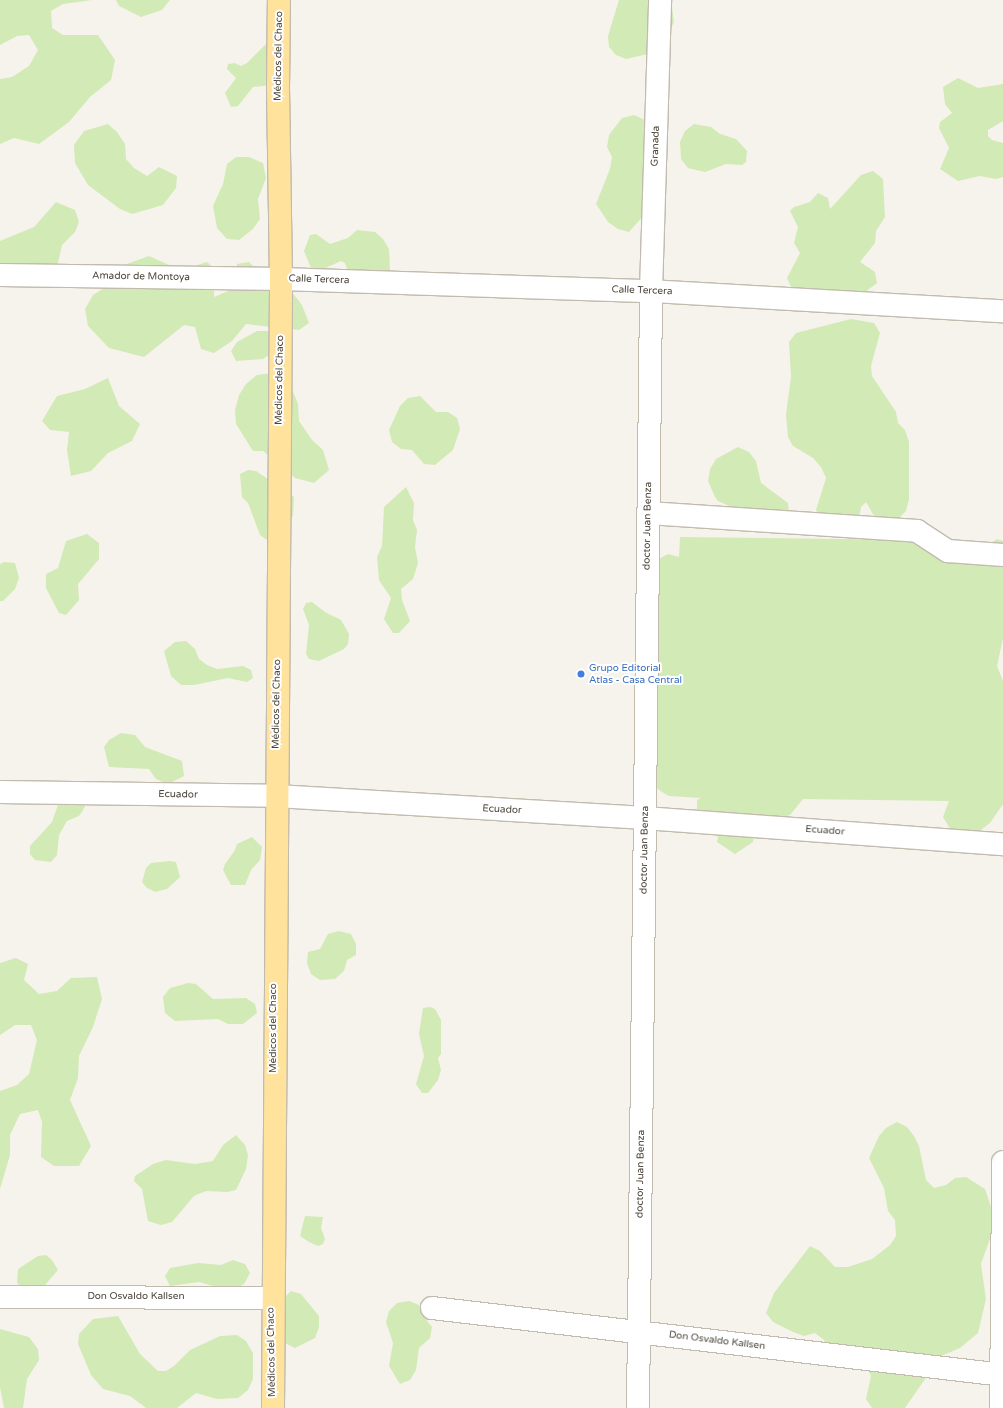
<!DOCTYPE html>
<meta charset="utf-8">
<style>
body{margin:0}
#map{position:relative;width:1003px;height:1408px;overflow:hidden;background:#f6f3ec;font-family:"Varela Round",sans-serif}
div>[style]{position:absolute}
.green>*{inset:0;background:#d2eab5}
.roads{filter:drop-shadow(1px 0 #c2bbae) drop-shadow(-1px 0 #c2bbae) drop-shadow(0 1px #c2bbae) drop-shadow(0 -1px #c2bbae)}
.minor>*{height:22px;margin:-11px;padding:0 11px;transform-origin:11px;border-radius:11px;background:#fff}
.major>*{height:22px;margin:-11px;padding:0 11px;transform-origin:11px;border-radius:11px;background:#ffe39c}
.dots>*{width:11px;height:11px;translate:-50% -50%;box-sizing:border-box;border:2px solid #fff;border-radius:50%}
span{translate:-50% -50%;white-space:nowrap;text-align:center;line-height:1.15;-webkit-text-stroke:4px #fff;paint-order:stroke}
.street-label{font-size:10px;color:#4b4439}
.shop-label{font-size:10px;color:#366cbe}
.left{translate:0 -50%;text-align:left}
</style>
<div id="map">
<div class="green">
<i style="clip-path:polygon(0 0,92px 0,63px 4px,51px 11px,52px 28px,63px 35px,98px 35px,115px 60px,111px 80px,90px 97px,69px 122px,39px 144px,14px 138px,0 144px,0 79px,12px 77px,29px 66px,38px 50px,29px 35px,17px 36px,0 45px)"></i>
<i style="clip-path:polygon(116px 0,170px 0,162px 10px,141px 17px,119px 6px)"></i>
<i style="clip-path:polygon(619px 0,671px 0,674px 22px,665px 41px,648px 54px,626px 59px,616px 55px,609px 47px,608px 36px)"></i>
<i style="clip-path:polygon(266px 44px,275px 44px,290px 60px,286px 76px,271px 85px,253px 87px,238px 106px,231px 107px,225px 93px,236px 78px,227px 69px,228px 64px,235px 63px,241px 66px,247px 63px)"></i>
<i style="clip-path:polygon(958px 78px,978px 88px,1003px 84px,1003px 121px,988px 130px,988px 136px,992px 140px,1003px 143px,1003px 177px,996px 179px,980px 176px,958px 181px,940px 169px,949px 148px,939px 128px,940px 122px,952px 113px,945px 104px,943px 87px)"></i>
<i style="clip-path:polygon(634px 115px,645px 120px,653px 129px,644px 215px,629px 232px,618px 229px,608px 222px,596px 204px,610px 169px,612px 157px,607px 147px,609px 135px,622px 118px)"></i>
<i style="clip-path:polygon(108px 124px,117px 132px,125px 144px,126px 159px,134px 168px,147px 176px,159px 167px,177px 176px,176px 188px,163px 205px,132px 214px,120px 209px,88px 185px,75px 163px,74px 145px,84px 131px)"></i>
<i style="clip-path:polygon(694px 124px,711px 127px,720px 134px,736px 139px,747px 151px,746px 162px,742px 165px,726px 164px,705px 172px,688px 168px,681px 159px,680px 142px,685px 131px)"></i>
<i style="clip-path:polygon(236px 157px,249px 157px,263px 163px,266px 178px,258px 199px,260px 219px,253px 229px,239px 240px,227px 239px,217px 228px,213px 206px,223px 184px,227px 164px)"></i>
<i style="clip-path:polygon(873px 171px,883px 179px,885px 217px,876px 231px,875px 243px,860px 262px,875px 272px,877px 283px,864px 293px,792px 289px,787px 278px,800px 253px,794px 243px,798px 227px,790px 211px,794px 207px,810px 202px,818px 193px,828px 198px,830px 209px,861px 175px)"></i>
<i style="clip-path:polygon(56px 202px,75px 210px,79px 222px,75px 232px,62px 245px,57px 267px,0 270px,0 241px,34px 227px)"></i>
<i style="clip-path:polygon(357px 230px,375px 232px,383px 239px,389px 249px,390px 271px,385px 275px,349px 275px,345px 263px,341px 261px,321px 270px,315px 271px,311px 268px,304px 251px,310px 235px,316px 234px,330px 244px,348px 238px)"></i>
<i style="clip-path:polygon(149px 256px,176px 268px,188px 268px,207px 262px,215px 269px,214px 297px,233px 289px,237px 264px,249px 262px,266px 279px,291px 291px,302px 305px,309px 323px,299px 330px,246px 324px,232px 341px,214px 353px,201px 349px,195px 327px,184px 325px,144px 357px,109px 348px,88px 326px,85px 309px,93px 295px,112px 283px,121px 266px)"></i>
<i style="clip-path:polygon(851px 319px,874px 323px,880px 333px,871px 366px,872px 376px,896px 412px,898px 423px,905px 430px,909px 442px,909px 499px,906px 511px,898px 519px,877px 521px,866px 502px,861px 507px,859px 519px,821px 519px,816px 510px,826px 478px,821px 467px,813px 458px,793px 446px,788px 437px,786px 414px,791px 377px,789px 342px,796px 333px)"></i>
<i style="clip-path:polygon(257px 331px,270px 331px,272px 353px,263px 359px,236px 361px,231px 351px,237px 342px)"></i>
<i style="clip-path:polygon(272px 373px,290px 384px,298px 404px,299px 421px,312px 440px,323px 450px,329px 470px,314px 483px,295px 478px,263px 451px,253px 451px,236px 424px,235px 410px,239px 395px,246px 384px,257px 375px)"></i>
<i style="clip-path:polygon(108px 378px,119px 406px,140px 424px,132px 441px,108px 453px,91px 471px,71px 476px,67px 450px,69px 432px,50px 430px,42px 421px,57px 396px,85px 389px)"></i>
<i style="clip-path:polygon(420px 396px,436px 412px,448px 412px,457px 418px,460px 429px,453px 450px,435px 465px,424px 464px,412px 450px,401px 449px,392px 442px,389px 430px,400px 406px,408px 398px)"></i>
<i style="clip-path:polygon(738px 447px,749px 452px,756px 461px,761px 483px,788px 503px,789px 514px,738px 510px,718px 501px,715px 497px,708px 481px,710px 469px,716px 459px)"></i>
<i style="clip-path:polygon(248px 470px,256px 471px,294px 497px,293px 516px,267px 540px,260px 535px,248px 503px,242px 497px,240px 474px)"></i>
<i style="clip-path:polygon(406px 487px,414px 503px,413px 520px,417px 530px,415px 547px,418px 563px,413px 579px,401px 589px,402px 600px,410px 621px,399px 633px,393px 633px,384px 619px,391px 598px,379px 580px,377px 557px,382px 546px,384px 507px)"></i>
<i style="clip-path:polygon(87px 534px,99px 543px,99px 559px,78px 584px,79px 600px,66px 615px,59px 613px,46px 588px,46px 574px,58px 568px,66px 541px)"></i>
<i style="clip-path:polygon(680px 537px,913px 540px,985px 546px,997px 539px,1003px 541px,1003px 638px,997px 666px,1003px 681px,1003px 804px,990px 823px,981px 830px,959px 833px,949px 827px,943px 817px,949px 801px,803px 799px,790px 815px,779px 818px,768px 816px,757px 820px,753px 842px,735px 854px,717px 842px,719px 831px,697px 812px,697px 800px,701px 798px,669px 796px,659px 790px,651px 781px,655px 678px,659px 668px,655px 657px,660px 582px,657px 571px,659px 559px,668px 554px,679px 557px)"></i>
<i style="clip-path:polygon(4px 562px,15px 563px,19px 578px,15px 589px,3px 601px,0 601px,0 564px)"></i>
<i style="clip-path:polygon(312px 602px,325px 612px,341px 620px,349px 634px,348px 644px,344px 649px,319px 661px,309px 659px,306px 654px,309px 625px,303px 609px,306px 603px)"></i>
<i style="clip-path:polygon(186px 641px,195px 649px,199px 659px,207px 665px,217px 669px,243px 666px,251px 670px,253px 678px,247px 682px,228px 678px,194px 685px,181px 685px,171px 676px,164px 651px,175px 642px)"></i>
<i style="clip-path:polygon(121px 733px,135px 735px,145px 747px,182px 761px,184px 776px,168px 784px,156px 779px,149px 769px,109px 767px,104px 747px,109px 740px)"></i>
<i style="clip-path:polygon(80px 795px,85px 807px,79px 816px,67px 821px,59px 835px,57px 855px,51px 862px,35px 860px,30px 854px,30px 846px,52px 822px,60px 799px)"></i>
<i style="clip-path:polygon(252px 837px,262px 847px,260px 860px,251px 870px,245px 885px,231px 885px,223px 870px,225px 864px,235px 850px,237px 844px)"></i>
<i style="clip-path:polygon(170px 861px,176px 862px,180px 877px,167px 889px,155px 892px,147px 888px,142px 882px,146px 868px,151px 863px)"></i>
<i style="clip-path:polygon(339px 931px,351px 934px,356px 944px,356px 955px,347px 960px,344px 971px,335px 979px,320px 980px,311px 974px,307px 963px,308px 952px,320px 949px,328px 934px)"></i>
<i style="clip-path:polygon(16px 958px,28px 964px,24px 980px,39px 994px,57px 991px,71px 978px,97px 977px,102px 999px,93px 1027px,79px 1056px,78px 1078px,70px 1100px,91px 1146px,79px 1166px,54px 1166px,41px 1157px,42px 1122px,38px 1110px,20px 1114px,10px 1135px,10px 1155px,0 1189px,0 1091px,17px 1085px,29px 1074px,37px 1040px,31px 1025px,15px 1025px,0 1035px,0 963px)"></i>
<i style="clip-path:polygon(188px 983px,196px 984px,213px 999px,246px 998px,255px 1004px,257px 1013px,243px 1024px,228px 1024px,218px 1019px,175px 1021px,165px 1013px,163px 997px,170px 988px)"></i>
<i style="clip-path:polygon(430px 1007px,435px 1009px,441px 1020px,441px 1054px,438px 1058px,441px 1070px,438px 1080px,428px 1093px,422px 1093px,416px 1084px,424px 1056px,419px 1034px,423px 1008px)"></i>
<i style="clip-path:polygon(897px 1122px,907px 1127px,914px 1136px,919px 1146px,926px 1180px,934px 1188px,946px 1185px,955px 1178px,966px 1177px,985px 1189px,992px 1210px,992px 1233px,981px 1264px,986px 1299px,978px 1333px,960px 1348px,941px 1356px,905px 1408px,872px 1408px,866px 1399px,871px 1376px,866px 1365px,826px 1350px,824px 1340px,815px 1333px,804px 1336px,793px 1332px,773px 1322px,766px 1313px,774px 1293px,810px 1246px,820px 1251px,835px 1267px,848px 1267px,872px 1259px,890px 1245px,896px 1236px,895px 1220px,888px 1211px,884px 1188px,869px 1158px,879px 1136px,886px 1128px)"></i>
<i style="clip-path:polygon(236px 1135px,245px 1145px,248px 1155px,246px 1169px,236px 1190px,227px 1192px,206px 1191px,194px 1196px,172px 1222px,161px 1225px,148px 1221px,142px 1189px,134px 1181px,135px 1176px,153px 1164px,166px 1160px,195px 1164px,213px 1161px,223px 1145px)"></i>
<i style="clip-path:polygon(305px 1216px,323px 1217px,321px 1228px,325px 1239px,323px 1244px,318px 1246px,309px 1242px,300px 1236px)"></i>
<i style="clip-path:polygon(46px 1255px,52px 1260px,58px 1270px,45px 1285px,24px 1289px,17px 1283px,18px 1269px,38px 1256px)"></i>
<i style="clip-path:polygon(233px 1260px,245px 1264px,250px 1273px,244px 1284px,231px 1291px,199px 1282px,170px 1286px,165px 1276px,170px 1268px,198px 1263px,221px 1265px)"></i>
<i style="clip-path:polygon(291px 1291px,301px 1294px,319px 1316px,319px 1327px,315px 1338px,295px 1348px,281px 1341px,282px 1300px)"></i>
<i style="clip-path:polygon(409px 1301px,419px 1305px,423px 1316px,432px 1327px,430px 1338px,419px 1348px,416px 1370px,410px 1380px,400px 1384px,389px 1366px,393px 1343px,386px 1322px,389px 1311px,397px 1303px)"></i>
<i style="clip-path:polygon(118px 1316px,140px 1354px,158px 1371px,166px 1371px,174px 1366px,190px 1350px,220px 1336px,237px 1335px,246px 1341px,253px 1353px,253px 1379px,248px 1390px,238px 1398px,217px 1399px,196px 1393px,177px 1408px,146px 1408px,130px 1396px,103px 1389px,91px 1375px,78px 1344px,79px 1334px,93px 1319px)"></i>
<i style="clip-path:polygon(0 1329px,29px 1337px,38px 1349px,39px 1360px,27px 1379px,23px 1408px,4px 1408px,0 1387px)"></i>
</div>
<div class="roads">
<div class="minor">
<i style="left:0;top:275px;width:281px;rotate:0.8deg"></i>
<i style="left:281px;top:279px;width:370px;rotate:1.9deg"></i>
<i style="left:651px;top:291px;width:353px;rotate:3.3deg"></i>
<i style="left:648px;top:513px;width:270px;rotate:3.8deg"></i>
<i style="left:917px;top:531px;width:37px;rotate:33deg"></i>
<i style="left:948px;top:551px;width:55px;rotate:4.2deg"></i>
<i style="left:0;top:792px;width:276px;rotate:0.8deg"></i>
<i style="left:276px;top:796px;width:370px;rotate:3.4deg"></i>
<i style="left:645px;top:818px;width:359px;rotate:4.2deg"></i>
<i style="left:0;top:1297px;width:272px;rotate:0.2deg"></i>
<i style="left:432px;top:1308px;width:575px;rotate:6.69deg"></i>
<i style="left:638px;top:1408px;width:1117px;rotate:-89.33deg"></i>
<i style="left:651px;top:291px;width:291px;rotate:-88.2deg"></i>
<i style="left:1001px;top:1408px;width:246px;rotate:-89.5deg"></i>
</div>
<div class="major">
<i style="left:273px;top:1408px;width:1129px;rotate:-89.59deg"></i>
<i style="left:281px;top:279px;width:190px;rotate:-90.9deg"></i>
<i style="left:278px;top:89px;width:89px;rotate:-89.4deg"></i>
</div>
</div>
<div class="dots">
<i style="left:581px;top:674px;background:#3f7fe0"></i>
</div>
<div class="street-label">
<span style="left:279px;top:56px;rotate:-89deg">Médicos del Chaco</span>
<span style="left:656px;top:146px;rotate:-88deg">Granada</span>
<span style="left:141px;top:277px;rotate:1deg">Amador de Montoya</span>
<span style="left:319px;top:280px;rotate:2deg">Calle Tercera</span>
<span style="left:642px;top:291px;rotate:2deg">Calle Tercera</span>
<span style="left:280px;top:380px;rotate:-89deg">Médicos del Chaco</span>
<span style="left:648px;top:526px;rotate:-89deg">doctor Juan Benza</span>
<span style="left:277px;top:704px;rotate:-89deg">Médicos del Chaco</span>
<span style="left:178px;top:795px;rotate:1deg">Ecuador</span>
<span style="left:502px;top:810px;rotate:3deg">Ecuador</span>
<span style="left:825px;top:831px;rotate:4deg">Ecuador</span>
<span style="left:645px;top:850px;rotate:-89deg">doctor Juan Benza</span>
<span style="left:274px;top:1028px;rotate:-90deg">Médicos del Chaco</span>
<span style="left:641px;top:1174px;rotate:-89deg">doctor Juan Benza</span>
<span style="left:136px;top:1297px">Don Osvaldo Kallsen</span>
<span style="left:717px;top:1341px;rotate:7deg">Don Osvaldo Kallsen</span>
<span style="left:272px;top:1352px;rotate:-91deg">Médicos del Chaco</span>
</div>
<div class="shop-label">
<span class="left" style="left:589px;top:674px">Grupo Editorial<br>Atlas - Casa Central</span>
</div>
</div>
